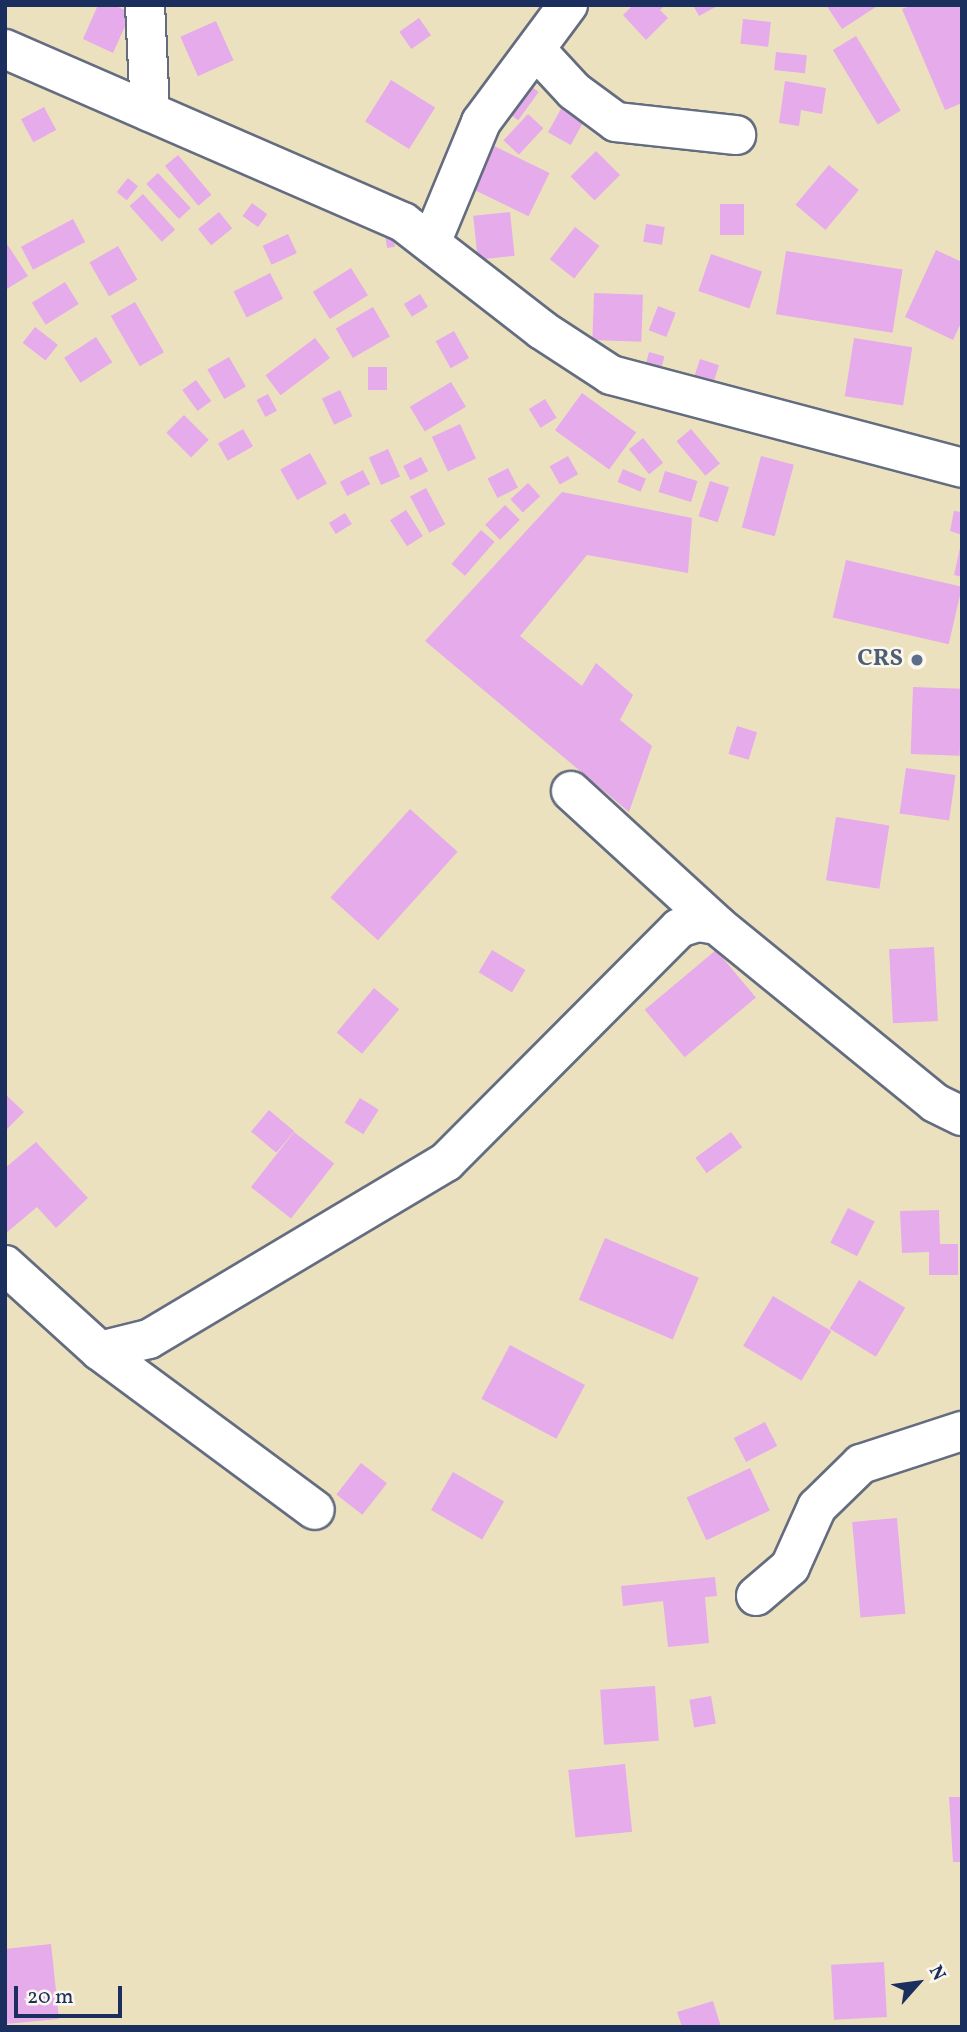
<!DOCTYPE html>
<style>
body{margin:0}
#map{position:relative;width:967px;height:2032px;overflow:hidden;background:#ece1bf;font-family:Vollkorn,serif}
div>[style]{position:absolute}
.building>*{inset:0;background:#e5abea;transform-origin:0 0}
.roads{filter:drop-shadow(2px 0 #646d80) drop-shadow(-2px 0 #646d80) drop-shadow(0 2px #646d80) drop-shadow(0 -2px #646d80)}
.minor>*{height:38px;margin:-19px;padding:0 19px;transform-origin:19px;border-radius:19px;background:#fff}
.dots>*{width:19px;height:19px;translate:-50% -50%;box-sizing:border-box;border:4px solid #fbf7ec;border-radius:50%}
span{translate:-50% -50%;white-space:nowrap;text-align:center;line-height:1.15;-webkit-text-stroke:5px #fbf7ec;paint-order:stroke}
.service-label{font-size:24px;color:#4e5e75;font-weight:700}
.right{translate:-100% -50%;text-align:right}
.frame{position:absolute;inset:0;border:7px solid #1b2f5e;pointer-events:none}
.north{position:absolute;left:883px;top:1948px;width:70px;height:70px;-webkit-text-stroke:5px #fbf7ec;paint-order:stroke;rotate:62deg;font-size:19px;font-weight:700;line-height:28px;text-align:center;color:#1b2f5e}
.north::after{content:'';display:block;margin:auto;width:24px;height:32px;background:#1b2f5e;clip-path:polygon(50% 0,100% 100%,50% 72%,0 100%)}
.scale{position:absolute;left:14px;top:1986px;width:108px;height:32px;box-sizing:border-box;border:4px solid #1b2f5e;border-top:0;padding-left:9px;font-size:21px;line-height:24px;white-space:nowrap;color:#1b2f5e;-webkit-text-stroke:5px #fbf7ec;paint-order:stroke}
</style>
<div id="map">
<div class="building">
<i style="clip-path:polygon(98px 5px,114px 5px,131px 13px,113px 53px,83px 39px)"></i>
<i style="clip-path:polygon(633px 5px,665px 5px,660px 10px,668px 18px,646px 40px,623px 15px)"></i>
<i style="clip-path:polygon(693px 5px,719px 5px,699px 16px)"></i>
<i style="clip-path:polygon(826px 5px,879px 5px,842px 29px)"></i>
<i style="clip-path:polygon(912px 5px,962px 5px,962px 103px,945px 110px,902px 9px)"></i>
<i style="left:419px;top:18px;width:21px;height:24px;rotate:55deg"></i>
<i style="left:743px;top:19px;width:28px;height:25px;rotate:6deg"></i>
<i style="left:216px;top:21px;width:43px;height:39px;rotate:66deg"></i>
<i style="left:856px;top:36px;width:87px;height:27px;rotate:59deg"></i>
<i style="left:776px;top:52px;width:31px;height:18px;rotate:6deg"></i>
<i style="left:391px;top:80px;width:52px;height:49px;rotate:32deg"></i>
<i style="clip-path:polygon(785px 81px,826px 88px,822px 114px,801px 110px,799px 126px,779px 123px)"></i>
<i style="left:525px;top:82px;width:17px;height:35px;rotate:36deg"></i>
<i style="left:44px;top:107px;width:26px;height:26px;rotate:62deg"></i>
<i style="left:562px;top:107px;width:26px;height:29px;rotate:29deg"></i>
<i style="left:528px;top:114px;width:21px;height:36px;rotate:43deg"></i>
<i style="left:492px;top:145px;width:64px;height:48px;rotate:26deg"></i>
<i style="left:596px;top:151px;width:34px;height:36px;rotate:45deg"></i>
<i style="left:178px;top:155px;width:52px;height:17px;rotate:50deg"></i>
<i style="left:829px;top:165px;width:39px;height:52px;rotate:40deg"></i>
<i style="left:158px;top:173px;width:48px;height:16px;rotate:47deg"></i>
<i style="left:128px;top:178px;width:13px;height:18px;rotate:39deg"></i>
<i style="left:143px;top:194px;width:48px;height:18px;rotate:48deg"></i>
<i style="left:252px;top:203px;width:19px;height:16px;rotate:36deg"></i>
<i style="left:720px;top:204px;width:24px;height:31px"></i>
<i style="left:219px;top:212px;width:21px;height:27px;rotate:51deg"></i>
<i style="left:510px;top:212px;width:44px;height:37px;rotate:84deg"></i>
<i style="left:73px;top:219px;width:26px;height:59px;rotate:62deg"></i>
<i style="left:646px;top:224px;width:19px;height:18px;rotate:9deg"></i>
<i style="left:575px;top:227px;width:31px;height:41px;rotate:38deg"></i>
<i style="left:288px;top:234px;width:21px;height:28px;rotate:65deg"></i>
<i style="left:393px;top:234px;width:13px;height:8px;rotate:81deg"></i>
<i style="clip-path:polygon(5px 241px,28px 276px,5px 290px)"></i>
<i style="left:118px;top:246px;width:39px;height:33px;rotate:60deg"></i>
<i style="clip-path:polygon(936px 250px,962px 262px,962px 321px,953px 340px,905px 317px)"></i>
<i style="left:786px;top:251px;width:118px;height:64px;rotate:9deg"></i>
<i style="left:711px;top:254px;width:54px;height:39px;rotate:19deg"></i>
<i style="left:351px;top:268px;width:32px;height:45px;rotate:58deg"></i>
<i style="left:270px;top:273px;width:29px;height:41px;rotate:63deg"></i>
<i style="left:65px;top:282px;width:26px;height:39px;rotate:58deg"></i>
<i style="left:594px;top:293px;width:49px;height:47px;rotate:2deg"></i>
<i style="left:420px;top:294px;width:15px;height:19px;rotate:58deg"></i>
<i style="left:135px;top:302px;width:58px;height:28px;rotate:60deg"></i>
<i style="left:658px;top:306px;width:19px;height:26px;rotate:21deg"></i>
<i style="left:373px;top:307px;width:34px;height:43px;rotate:60deg"></i>
<i style="left:35px;top:327px;width:29px;height:20px;rotate:38deg"></i>
<i style="left:454px;top:331px;width:31px;height:21px;rotate:61deg"></i>
<i style="left:96px;top:337px;width:30px;height:38px;rotate:57deg"></i>
<i style="left:315px;top:338px;width:25px;height:62px;rotate:53deg"></i>
<i style="left:854px;top:338px;width:59px;height:59px;rotate:9deg"></i>
<i style="left:649px;top:352px;width:16px;height:14px;rotate:15deg"></i>
<i style="left:229px;top:357px;width:34px;height:25px;rotate:60deg"></i>
<i style="left:700px;top:359px;width:20px;height:20px;rotate:18deg"></i>
<i style="left:368px;top:367px;width:19px;height:23px"></i>
<i style="left:196px;top:380px;width:26px;height:17px;rotate:54deg"></i>
<i style="left:451px;top:382px;width:29px;height:48px;rotate:59deg"></i>
<i style="left:340px;top:390px;width:29px;height:20px;rotate:65deg"></i>
<i style="left:582px;top:393px;width:67px;height:46px;rotate:36deg"></i>
<i style="left:268px;top:394px;width:19px;height:13px;rotate:62deg"></i>
<i style="left:545px;top:399px;width:22px;height:19px;rotate:58deg"></i>
<i style="left:184px;top:415px;width:35px;height:25px;rotate:45deg"></i>
<i style="left:460px;top:424px;width:38px;height:31px;rotate:65deg"></i>
<i style="left:243px;top:429px;width:20px;height:29px;rotate:60deg"></i>
<i style="left:691px;top:429px;width:45px;height:19px;rotate:50deg"></i>
<i style="left:643px;top:438px;width:32px;height:18px;rotate:51deg"></i>
<i style="left:388px;top:449px;width:30px;height:21px;rotate:66deg"></i>
<i style="left:310px;top:453px;width:35px;height:34px;rotate:61deg"></i>
<i style="left:568px;top:456px;width:21px;height:21px;rotate:61deg"></i>
<i style="left:761px;top:456px;width:34px;height:74px;rotate:15deg"></i>
<i style="left:421px;top:457px;width:16px;height:20px;rotate:63deg"></i>
<i style="left:508px;top:468px;width:22px;height:23px;rotate:63deg"></i>
<i style="left:623px;top:469px;width:25px;height:14px;rotate:23deg"></i>
<i style="left:363px;top:470px;width:16px;height:26px;rotate:63deg"></i>
<i style="left:665px;top:471px;width:34px;height:22px;rotate:17deg"></i>
<i style="left:710px;top:481px;width:20px;height:37px;rotate:18deg"></i>
<i style="left:528px;top:483px;width:18px;height:24px;rotate:47deg"></i>
<i style="left:426px;top:488px;width:41px;height:18px;rotate:62deg"></i>
<i style="clip-path:polygon(562px 492px,692px 518px,688px 573px,587px 555px,520px 636px,582px 686px,596px 663px,633px 695px,620px 720px,652px 746px,629px 812px,425px 641px)"></i>
<i style="left:505px;top:505px;width:21px;height:28px;rotate:45deg"></i>
<i style="left:406px;top:510px;width:31px;height:19px;rotate:57deg"></i>
<i style="clip-path:polygon(954px 511px,962px 512px,962px 535px,950px 531px)"></i>
<i style="left:345px;top:513px;width:13px;height:19px;rotate:58deg"></i>
<i style="left:481px;top:530px;width:18px;height:45px;rotate:41deg"></i>
<i style="clip-path:polygon(961px 543px,962px 543px,962px 577px,954px 575px)"></i>
<i style="left:846px;top:560px;width:119px;height:59px;rotate:13deg"></i>
<i style="left:913px;top:687px;width:49px;height:67px;rotate:2deg"></i>
<i style="left:737px;top:726px;width:21px;height:29px;rotate:17deg"></i>
<i style="left:906px;top:768px;width:50px;height:46px;rotate:8deg"></i>
<i style="left:410px;top:809px;width:64px;height:119px;rotate:42deg"></i>
<i style="left:836px;top:817px;width:54px;height:64px;rotate:9deg"></i>
<i style="left:934px;top:947px;width:74px;height:45px;rotate:87deg"></i>
<i style="left:492px;top:950px;width:39px;height:26px;rotate:31deg"></i>
<i style="left:716px;top:950px;width:62px;height:93px;rotate:50deg"></i>
<i style="left:374px;top:988px;width:33px;height:58px;rotate:40deg"></i>
<i style="clip-path:polygon(5px 1094px,24px 1112px,5px 1131px)"></i>
<i style="left:360px;top:1098px;width:22px;height:29px;rotate:32deg"></i>
<i style="left:269px;top:1110px;width:33px;height:28px;rotate:40deg"></i>
<i style="left:294px;top:1132px;width:51px;height:70px;rotate:38deg"></i>
<i style="left:731px;top:1132px;width:19px;height:44px;rotate:54deg"></i>
<i style="clip-path:polygon(36px 1142px,88px 1198px,56px 1228px,37px 1207px,5px 1234px,5px 1168px)"></i>
<i style="left:848px;top:1208px;width:30px;height:39px;rotate:27deg"></i>
<i style="clip-path:polygon(939px 1210px,940px 1244px,958px 1244px,958px 1275px,929px 1275px,929px 1252px,902px 1253px,900px 1211px)"></i>
<i style="left:605px;top:1238px;width:102px;height:67px;rotate:23deg"></i>
<i style="left:859px;top:1280px;width:54px;height:57px;rotate:31deg"></i>
<i style="left:773px;top:1296px;width:68px;height:58px;rotate:31deg"></i>
<i style="left:510px;top:1345px;width:85px;height:61px;rotate:28deg"></i>
<i style="left:765px;top:1422px;width:27px;height:35px;rotate:63deg"></i>
<i style="left:361px;top:1463px;width:33px;height:40px;rotate:38deg"></i>
<i style="left:750px;top:1468px;width:47px;height:70px;rotate:65deg"></i>
<i style="left:453px;top:1472px;width:59px;height:44px;rotate:30deg"></i>
<i style="left:897px;top:1518px;width:96px;height:45px;rotate:85deg"></i>
<i style="clip-path:polygon(715px 1577px,717px 1596px,705px 1597px,709px 1643px,668px 1647px,663px 1601px,623px 1606px,621px 1586px)"></i>
<i style="left:655px;top:1686px;width:55px;height:55px;rotate:86deg"></i>
<i style="left:711px;top:1696px;width:28px;height:22px;rotate:80deg"></i>
<i style="left:625px;top:1764px;width:68px;height:57px;rotate:84deg"></i>
<i style="clip-path:polygon(949px 1797px,962px 1797px,962px 1862px,953px 1862px)"></i>
<i style="clip-path:polygon(51px 1944px,59px 2019px,5px 2024px,5px 1949px)"></i>
<i style="left:884px;top:1962px;width:55px;height:53px;rotate:87deg"></i>
<i style="clip-path:polygon(713px 2001px,721px 2027px,682px 2027px,677px 2012px)"></i>
</div>
<div class="roads">
<div class="minor">
<i style="left:145px;top:5px;width:107px;rotate:87.3deg"></i>
<i style="left:5px;top:49px;width:434px;rotate:23.5deg"></i>
<i style="left:403px;top:222px;width:176px;rotate:37.8deg"></i>
<i style="left:542px;top:330px;width:82px;rotate:33.1deg"></i>
<i style="left:611px;top:375px;width:363px;rotate:14.8deg"></i>
<i style="left:537px;top:51px;width:54px;rotate:47.2deg"></i>
<i style="left:574px;top:91px;width:52px;rotate:36.4deg"></i>
<i style="left:616px;top:122px;width:121px;rotate:6.2deg"></i>
<i style="left:431px;top:243px;width:131px;rotate:-67.5deg"></i>
<i style="left:481px;top:122px;width:146px;rotate:-53.4deg"></i>
<i style="left:571px;top:791px;width:198px;rotate:42.5deg"></i>
<i style="left:717px;top:925px;width:281px;rotate:39.2deg"></i>
<i style="left:935px;top:1103px;width:30px;rotate:26deg"></i>
<i style="left:5px;top:1265px;width:128px;rotate:42.2deg"></i>
<i style="left:100px;top:1351px;width:50px;rotate:-13.8deg"></i>
<i style="left:149px;top:1339px;width:346px;rotate:-30.8deg"></i>
<i style="left:446px;top:1162px;width:330px;rotate:-45.1deg"></i>
<i style="left:679px;top:928px;width:20px;rotate:-18deg"></i>
<i style="left:698px;top:922px;width:19px;rotate:9deg"></i>
<i style="left:100px;top:1351px;width:267px;rotate:36.5deg"></i>
<i style="left:756px;top:1596px;width:45px;rotate:-40.5deg"></i>
<i style="left:790px;top:1567px;width:66px;rotate:-65.8deg"></i>
<i style="left:817px;top:1507px;width:62px;rotate:-44.3deg"></i>
<i style="left:861px;top:1464px;width:106px;rotate:-18.1deg"></i>
</div>
</div>
<div class="dots">
<i style="left:917px;top:660px;background:#5c6f8a"></i>
</div>
<div class="service-label">
<span class="right" style="left:903px;top:660px">CRS</span>
</div>
<div class="frame"></div>
<div class="north">N</div>
<div class="scale">20 m</div>
</div>
